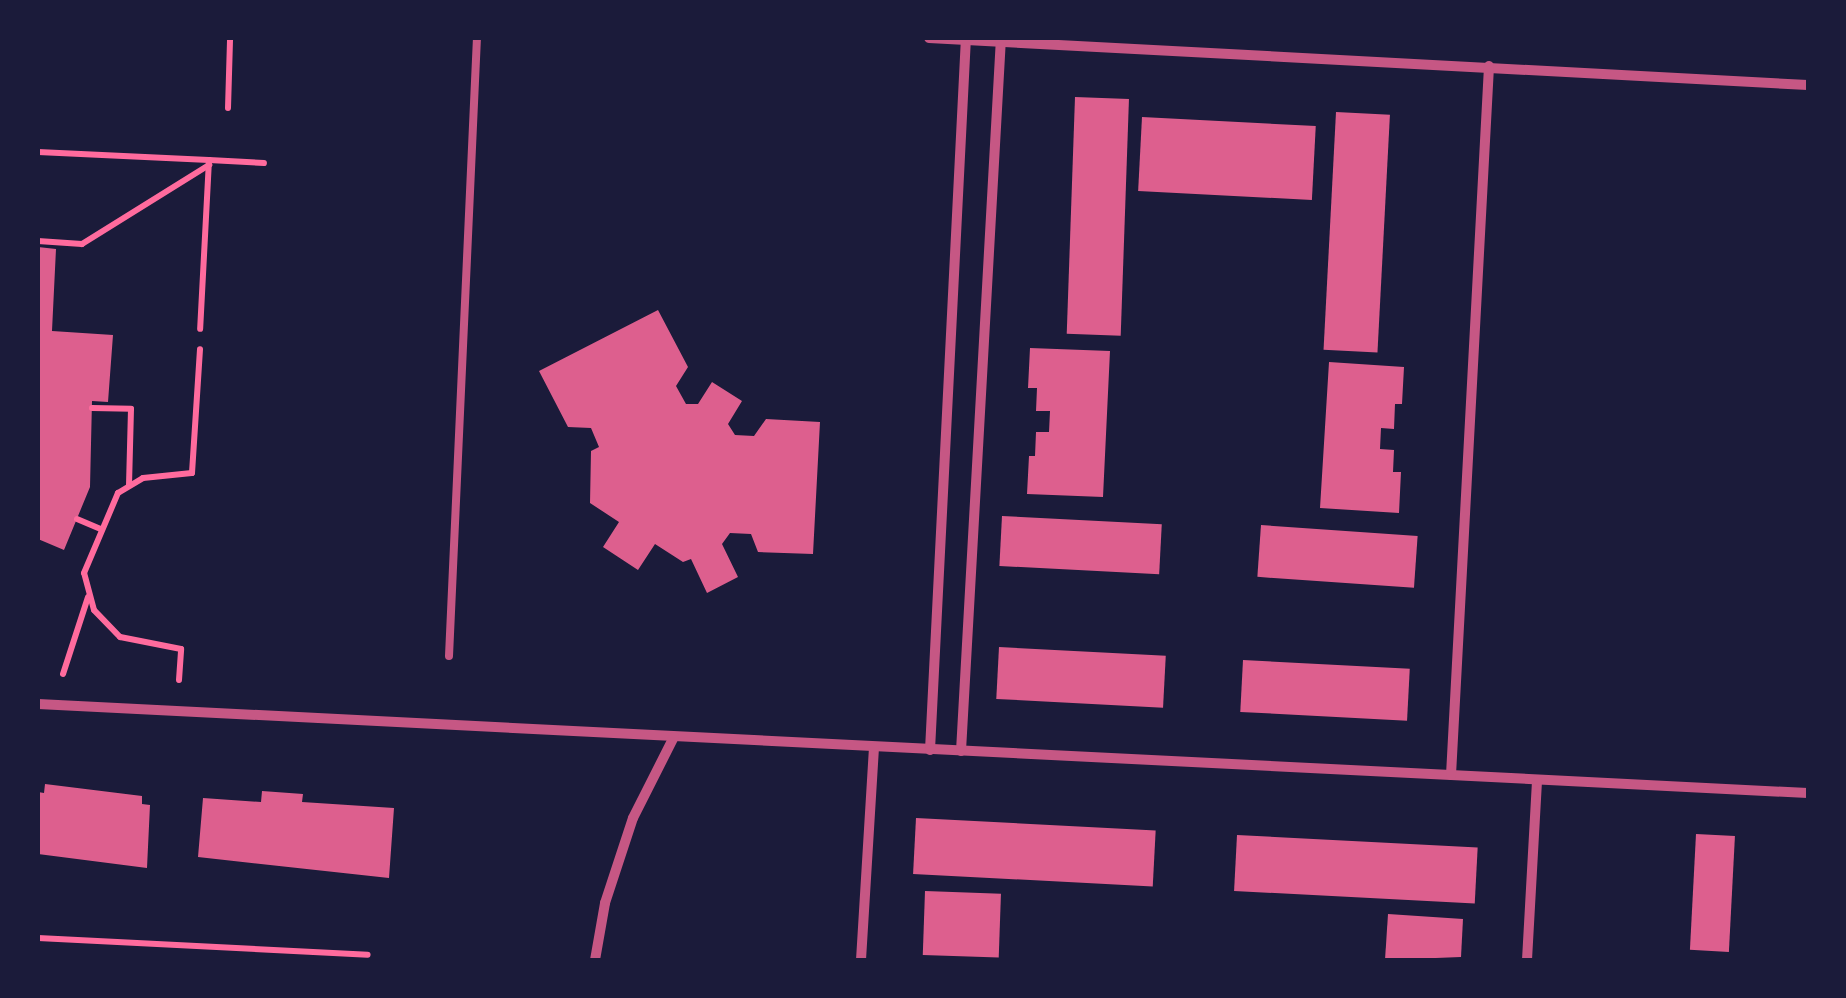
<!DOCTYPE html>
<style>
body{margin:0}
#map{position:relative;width:1846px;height:998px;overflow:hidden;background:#1b1b3a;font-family:Roboto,sans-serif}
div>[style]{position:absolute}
.building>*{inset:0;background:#dd5f8e;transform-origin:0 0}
.path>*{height:6px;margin:-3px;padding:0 3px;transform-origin:3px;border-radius:3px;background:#ff6b9d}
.service>*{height:8px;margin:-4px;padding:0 4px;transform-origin:4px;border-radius:4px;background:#c65784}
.minor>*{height:10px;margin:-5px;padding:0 5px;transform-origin:5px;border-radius:5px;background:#c65784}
span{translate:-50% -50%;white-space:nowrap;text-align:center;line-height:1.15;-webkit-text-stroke:9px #1b1b3a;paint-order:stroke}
.frame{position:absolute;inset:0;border:40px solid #1b1b3a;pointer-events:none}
</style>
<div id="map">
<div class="building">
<i style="left:1075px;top:97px;width:54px;height:237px;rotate:2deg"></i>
<i style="left:1336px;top:112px;width:54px;height:238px;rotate:3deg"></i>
<i style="left:1142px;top:117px;width:174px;height:74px;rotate:3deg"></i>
<i style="clip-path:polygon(38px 247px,56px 249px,52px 331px,113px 335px,108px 402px,92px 401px,90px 487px,64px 550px,38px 539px)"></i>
<i style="clip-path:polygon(658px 310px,688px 367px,676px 386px,686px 404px,698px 404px,712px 382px,742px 401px,728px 424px,735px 435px,754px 436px,766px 419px,820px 422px,813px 554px,758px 552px,751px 534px,730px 533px,722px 544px,738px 577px,707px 593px,691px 559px,683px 562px,655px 544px,638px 570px,603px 547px,619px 522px,590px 503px,591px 451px,599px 447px,591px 428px,568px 427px,539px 371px)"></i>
<i style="clip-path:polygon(1030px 348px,1110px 351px,1103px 497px,1027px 494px,1029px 456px,1035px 456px,1036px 432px,1049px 432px,1050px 411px,1036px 411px,1037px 388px,1028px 388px)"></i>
<i style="clip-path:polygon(1329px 362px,1404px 367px,1402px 404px,1395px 404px,1394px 429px,1381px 428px,1380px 449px,1394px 450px,1393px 472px,1401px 472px,1399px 513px,1320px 508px)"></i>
<i style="left:1002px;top:516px;width:160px;height:50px;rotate:3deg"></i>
<i style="left:1261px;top:525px;width:157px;height:52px;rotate:4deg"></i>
<i style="left:999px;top:647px;width:167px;height:52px;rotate:3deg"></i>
<i style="left:1243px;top:660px;width:167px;height:52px;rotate:3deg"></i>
<i style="clip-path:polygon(45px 784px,142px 796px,142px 804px,150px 805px,147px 868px,38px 854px,38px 792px,44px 793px)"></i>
<i style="clip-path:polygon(262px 791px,303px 794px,302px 802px,394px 808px,389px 878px,198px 857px,203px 798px,261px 802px)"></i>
<i style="left:916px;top:818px;width:240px;height:56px;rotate:3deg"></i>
<i style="left:1696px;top:834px;width:39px;height:116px;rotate:3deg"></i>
<i style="left:1237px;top:835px;width:241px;height:56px;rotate:3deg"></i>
<i style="left:925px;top:891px;width:76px;height:64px;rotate:2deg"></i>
<i style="clip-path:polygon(1388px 914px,1463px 919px,1461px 957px,1385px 960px)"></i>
</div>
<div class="path">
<i style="left:228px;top:108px;width:69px;rotate:-88.3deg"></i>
<i style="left:38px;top:152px;width:171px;rotate:2.7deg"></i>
<i style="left:209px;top:160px;width:169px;rotate:93deg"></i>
<i style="left:209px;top:160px;width:55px;rotate:3.1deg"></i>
<i style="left:38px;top:241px;width:44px;rotate:3.9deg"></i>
<i style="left:82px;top:244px;width:150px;rotate:-31.9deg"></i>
<i style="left:92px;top:408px;width:39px;rotate:1deg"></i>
<i style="left:131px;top:409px;width:76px;rotate:91.5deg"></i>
<i style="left:77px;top:519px;width:25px;rotate:23deg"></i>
<i style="left:63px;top:674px;width:81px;rotate:-72deg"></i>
<i style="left:179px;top:680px;width:31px;rotate:-86deg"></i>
<i style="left:181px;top:649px;width:62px;rotate:-168.9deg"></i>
<i style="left:120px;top:637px;width:37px;rotate:-134deg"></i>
<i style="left:94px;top:610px;width:38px;rotate:-105deg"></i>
<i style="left:84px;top:573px;width:87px;rotate:-67deg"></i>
<i style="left:118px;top:493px;width:29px;rotate:-31deg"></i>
<i style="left:143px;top:478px;width:49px;rotate:-5.8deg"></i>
<i style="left:192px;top:473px;width:124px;rotate:-86.3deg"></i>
<i style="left:38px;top:938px;width:330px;rotate:2.9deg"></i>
</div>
<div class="service">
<i style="left:449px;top:656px;width:619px;rotate:-87.41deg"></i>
</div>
<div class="minor">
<i style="left:929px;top:38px;width:880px;rotate:3.06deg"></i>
<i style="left:38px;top:704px;width:1772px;rotate:2.88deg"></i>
<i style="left:930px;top:750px;width:713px;rotate:-87.11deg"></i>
<i style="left:961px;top:751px;width:714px;rotate:-86.79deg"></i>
<i style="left:1451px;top:775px;width:710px;rotate:-86.93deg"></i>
<i style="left:595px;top:960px;width:58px;rotate:-80deg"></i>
<i style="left:605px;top:903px;width:89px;rotate:-71.8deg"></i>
<i style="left:633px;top:818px;width:91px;rotate:-63.2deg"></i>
<i style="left:861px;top:960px;width:213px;rotate:-86.5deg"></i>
<i style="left:1527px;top:960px;width:180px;rotate:-86.8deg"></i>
</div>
<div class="frame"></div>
</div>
